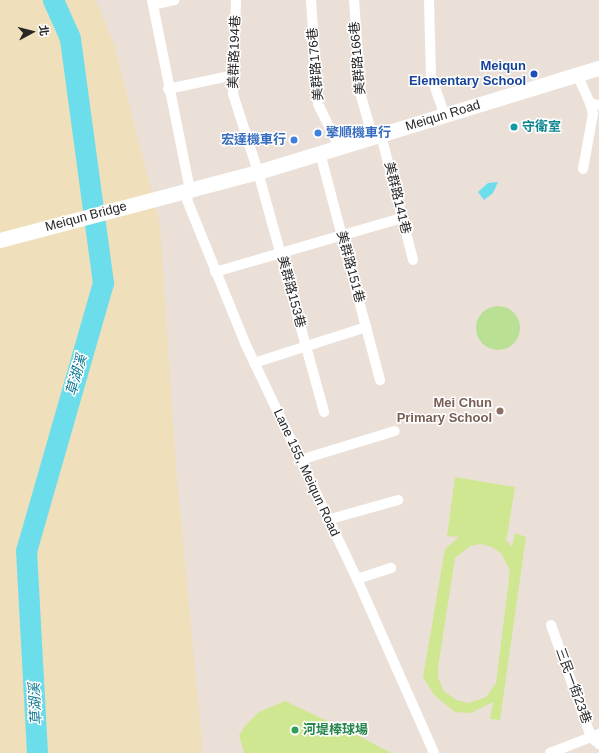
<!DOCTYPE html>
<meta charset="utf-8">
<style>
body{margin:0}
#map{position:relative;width:599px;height:753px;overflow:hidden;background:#eae0d8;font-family:Helvetica,"Noto Sans TC",sans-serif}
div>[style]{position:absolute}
.green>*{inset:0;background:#bae095}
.round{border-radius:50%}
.sand>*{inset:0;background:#efdfbb}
.pitch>*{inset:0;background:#d0e791}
.water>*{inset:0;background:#6cddeb}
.river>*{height:21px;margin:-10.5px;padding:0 10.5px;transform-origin:10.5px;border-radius:10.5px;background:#6cddeb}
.street>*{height:10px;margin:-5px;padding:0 5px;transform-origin:5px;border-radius:5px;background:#fff}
.secondary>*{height:15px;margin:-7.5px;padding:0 7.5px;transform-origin:7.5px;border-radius:7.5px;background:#fff}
.dots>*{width:11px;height:11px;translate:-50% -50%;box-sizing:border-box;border:2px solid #fff;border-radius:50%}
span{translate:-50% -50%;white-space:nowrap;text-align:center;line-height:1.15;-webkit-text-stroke:3px #fff;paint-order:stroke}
.street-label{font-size:13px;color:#272727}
.transit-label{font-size:13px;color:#164399;font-weight:700}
.right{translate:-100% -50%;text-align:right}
.culture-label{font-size:13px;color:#0d838f;font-weight:700}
.left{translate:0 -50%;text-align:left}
.shop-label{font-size:13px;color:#366cbe;font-weight:700}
.education-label{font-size:13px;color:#785e54;font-weight:700}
.leisure-label{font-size:13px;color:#27864d;font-weight:700}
.water-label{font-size:14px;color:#0f7993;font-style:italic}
.north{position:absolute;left:12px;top:12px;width:40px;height:40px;-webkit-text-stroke:3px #fff;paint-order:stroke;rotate:83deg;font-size:11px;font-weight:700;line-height:16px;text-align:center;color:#272727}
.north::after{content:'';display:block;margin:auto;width:14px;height:18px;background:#272727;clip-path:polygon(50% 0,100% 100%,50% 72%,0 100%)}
</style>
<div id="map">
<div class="green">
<i class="round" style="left:476px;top:306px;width:44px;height:44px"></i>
</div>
<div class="sand">
<i style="clip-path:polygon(0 0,96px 0,115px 47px,160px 225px,176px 467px,203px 753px,0 753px)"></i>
</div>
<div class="pitch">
<i style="clip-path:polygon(evenodd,455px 477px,515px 487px,507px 537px,505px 538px,512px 547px,515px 533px,526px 537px,500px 720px,490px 719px,493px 702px,471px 713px,455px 712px,434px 695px,423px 677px,445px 549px,459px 537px,447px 536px,455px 477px,481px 544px,492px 547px,501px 553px,510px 571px,496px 683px,486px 697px,469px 703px,456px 700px,444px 691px,438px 678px,438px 668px,455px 558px,470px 546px,481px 544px)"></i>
<i style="clip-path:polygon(285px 701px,359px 736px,391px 753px,244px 753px,239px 735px,245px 726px,259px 712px)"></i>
</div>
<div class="water">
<i style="clip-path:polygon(498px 182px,493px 193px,484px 200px,478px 192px,488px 183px)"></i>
</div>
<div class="river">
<i style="left:37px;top:753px;width:202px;rotate:-93.1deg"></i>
<i style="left:26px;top:551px;width:279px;rotate:-74deg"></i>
<i style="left:103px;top:283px;width:247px;rotate:-97.7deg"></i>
<i style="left:70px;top:38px;width:42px;rotate:-114.1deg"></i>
</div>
<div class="street">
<i style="left:152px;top:0;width:194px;rotate:78.7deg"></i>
<i style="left:190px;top:190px;width:10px;rotate:107deg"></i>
<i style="left:187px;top:200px;width:154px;rotate:67.9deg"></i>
<i style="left:245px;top:343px;width:261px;rotate:64.6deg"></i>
<i style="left:357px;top:579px;width:190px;rotate:66.1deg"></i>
<i style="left:236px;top:0;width:94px;rotate:91.8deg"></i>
<i style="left:233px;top:94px;width:82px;rotate:72.2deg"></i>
<i style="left:258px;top:172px;width:249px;rotate:74.6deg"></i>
<i style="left:311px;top:0;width:104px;rotate:86.1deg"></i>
<i style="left:318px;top:104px;width:48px;rotate:64deg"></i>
<i style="left:354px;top:0;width:96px;rotate:85.8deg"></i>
<i style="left:361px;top:96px;width:44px;rotate:74.1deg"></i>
<i style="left:429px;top:0;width:76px;rotate:88.5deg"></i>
<i style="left:431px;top:76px;width:42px;rotate:70.7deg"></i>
<i style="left:153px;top:5px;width:22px;rotate:-13deg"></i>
<i style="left:577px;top:74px;width:32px;rotate:66deg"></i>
<i style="left:590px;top:103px;width:9px;rotate:13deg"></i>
<i style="left:168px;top:89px;width:67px;rotate:-12deg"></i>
<i style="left:381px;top:135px;width:129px;rotate:75.6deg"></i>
<i style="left:320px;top:153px;width:235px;rotate:75.2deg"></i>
<i style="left:583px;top:169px;width:56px;rotate:-79.7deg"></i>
<i style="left:593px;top:114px;width:11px;rotate:-105deg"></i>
<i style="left:215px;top:272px;width:195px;rotate:-16.1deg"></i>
<i style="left:254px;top:363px;width:118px;rotate:-17.8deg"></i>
<i style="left:300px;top:460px;width:99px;rotate:-17deg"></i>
<i style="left:327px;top:520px;width:74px;rotate:-15.7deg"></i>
<i style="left:357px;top:579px;width:36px;rotate:-18deg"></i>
<i style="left:551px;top:625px;width:119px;rotate:70.3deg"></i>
<i style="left:591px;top:737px;width:11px;rotate:41deg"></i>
<i style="left:550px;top:753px;width:53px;rotate:-21.2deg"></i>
</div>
<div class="secondary">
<i style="left:0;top:240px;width:267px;rotate:-14.8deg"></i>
<i style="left:258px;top:172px;width:357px;rotate:-17deg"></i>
</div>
<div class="dots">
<i style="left:534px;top:74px;background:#1a4fb4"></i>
<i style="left:514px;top:127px;background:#0f9aa8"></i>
<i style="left:318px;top:133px;background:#3f7fe0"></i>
<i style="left:294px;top:140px;background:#3f7fe0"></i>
<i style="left:500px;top:411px;background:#8d6e63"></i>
<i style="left:295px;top:730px;background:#2e9e5b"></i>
</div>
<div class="street-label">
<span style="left:235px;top:52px;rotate:-88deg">美群路194巷</span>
<span style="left:358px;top:58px;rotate:-95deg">美群路166巷</span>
<span style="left:316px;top:64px;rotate:-95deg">美群路176巷</span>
<span style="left:443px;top:116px;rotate:-17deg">Meiqun Road</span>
<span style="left:397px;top:198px;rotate:76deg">美群路141巷</span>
<span style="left:86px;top:217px;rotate:-15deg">Meiqun Bridge</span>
<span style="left:350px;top:267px;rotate:75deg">美群路151巷</span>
<span style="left:291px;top:292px;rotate:75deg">美群路153巷</span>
<span style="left:306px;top:473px;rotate:65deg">Lane 155, Meiqun Road</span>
<span style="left:573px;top:686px;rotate:70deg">三民一街23巷</span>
</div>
<div class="transit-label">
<span class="right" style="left:526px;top:74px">Meiqun<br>Elementary School</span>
</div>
<div class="culture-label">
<span class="left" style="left:522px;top:127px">守衛室</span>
</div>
<div class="shop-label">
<span class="left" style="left:326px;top:133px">擎順機車行</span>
<span class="right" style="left:286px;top:140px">宏達機車行</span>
</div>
<div class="education-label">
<span class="right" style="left:492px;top:411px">Mei Chun<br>Primary School</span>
</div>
<div class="leisure-label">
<span class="left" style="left:303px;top:730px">河堤棒球場</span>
</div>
<div class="water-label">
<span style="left:76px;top:375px;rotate:-74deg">草湖溪</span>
<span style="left:35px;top:704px;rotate:-93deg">草湖溪</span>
</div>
<div class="north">北</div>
</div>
